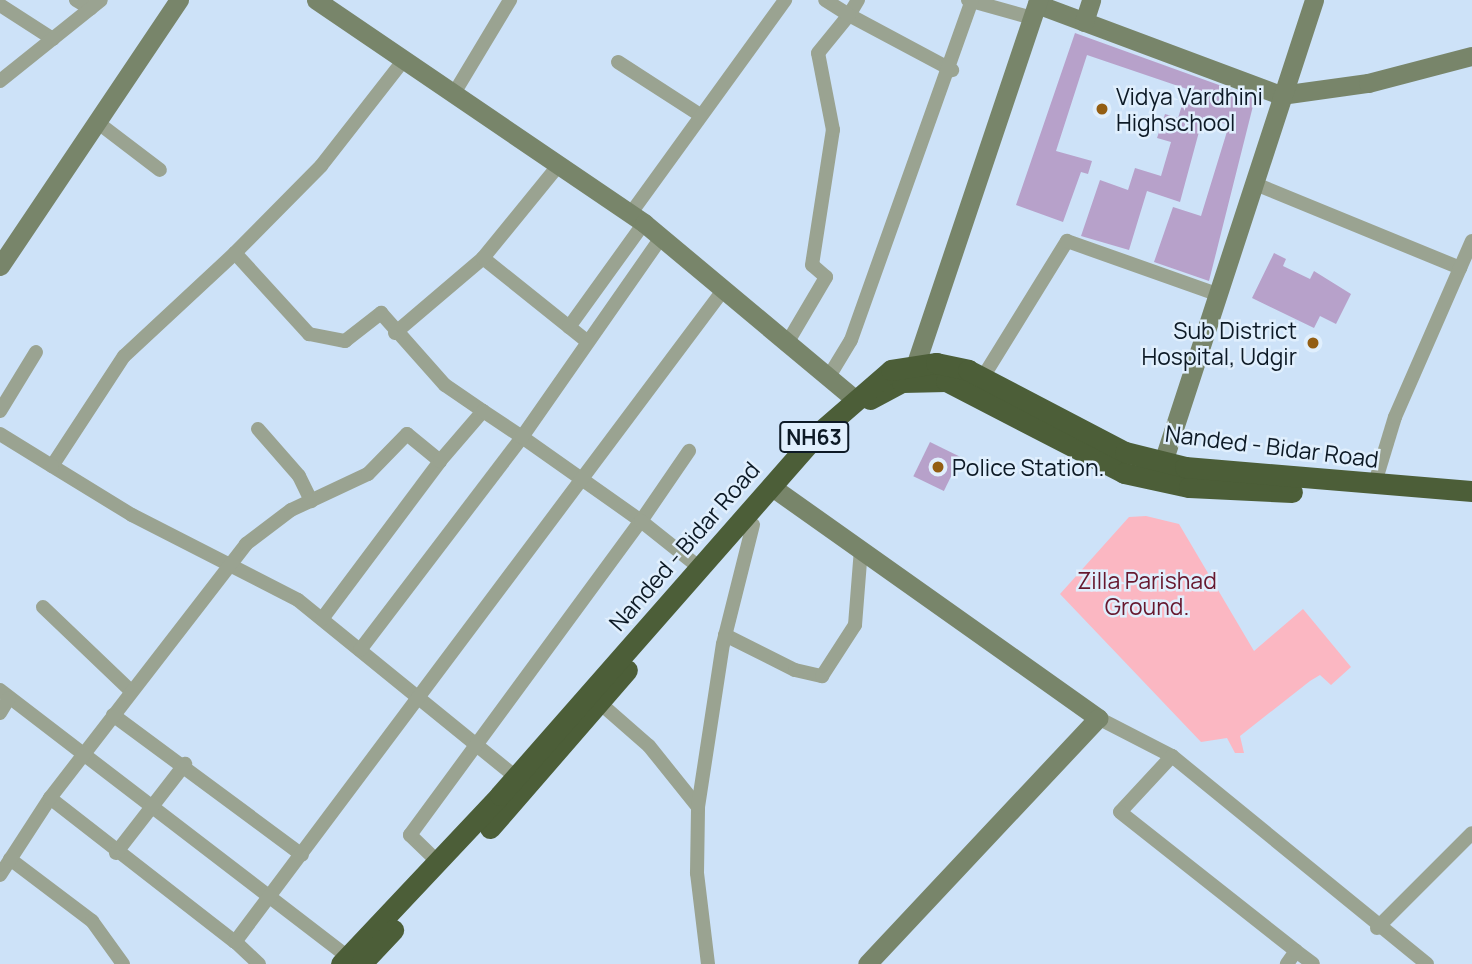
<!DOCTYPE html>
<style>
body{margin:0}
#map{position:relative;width:1472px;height:964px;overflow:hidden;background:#cde2f8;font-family:Manrope,sans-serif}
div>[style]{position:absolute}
.green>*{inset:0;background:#fbb7c2}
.building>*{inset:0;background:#b7a1ca;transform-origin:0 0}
.street>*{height:14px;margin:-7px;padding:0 7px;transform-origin:7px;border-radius:7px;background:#9aa391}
.secondary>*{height:19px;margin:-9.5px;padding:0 9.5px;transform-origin:9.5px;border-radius:9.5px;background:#78856a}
.highway>*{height:21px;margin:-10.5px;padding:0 10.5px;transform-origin:10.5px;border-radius:10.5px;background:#4c5e38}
.dots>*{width:19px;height:19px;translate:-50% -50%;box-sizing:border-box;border:4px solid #e0effd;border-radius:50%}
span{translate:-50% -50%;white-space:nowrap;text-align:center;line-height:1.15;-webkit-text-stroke:5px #e0effd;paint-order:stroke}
.shield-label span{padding:2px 5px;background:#e0effd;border:2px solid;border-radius:5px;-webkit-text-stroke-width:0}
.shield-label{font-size:21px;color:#0d1a26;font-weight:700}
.poi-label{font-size:23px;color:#0d1a26}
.left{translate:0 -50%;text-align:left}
.right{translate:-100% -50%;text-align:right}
.street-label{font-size:23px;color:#0d1a26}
.park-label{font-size:23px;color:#67182e}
</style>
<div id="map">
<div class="green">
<i style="clip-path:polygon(1146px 516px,1179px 524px,1254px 651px,1303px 609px,1351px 667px,1331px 685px,1320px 675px,1310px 681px,1240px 736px,1244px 753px,1235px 753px,1227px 738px,1201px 742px,1060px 594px,1129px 517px)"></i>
</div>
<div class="building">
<i style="clip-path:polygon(1075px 33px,1255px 98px,1209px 281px,1154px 262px,1173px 207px,1201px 216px,1229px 125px,1203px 117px,1180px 202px,1147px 191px,1129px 250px,1081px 236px,1100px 180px,1128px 190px,1135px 168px,1161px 176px,1171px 142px,1157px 138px,1165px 114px,1178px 118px,1187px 89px,1087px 55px,1056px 151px,1092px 161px,1088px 174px,1081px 172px,1063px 222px,1016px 205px)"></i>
<i style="clip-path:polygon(1274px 253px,1286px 259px,1283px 266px,1310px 279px,1314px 271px,1351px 294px,1336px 324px,1320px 316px,1314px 328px,1252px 298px)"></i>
<i style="left:930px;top:442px;width:34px;height:38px;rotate:26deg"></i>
</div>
<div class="street">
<i style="left:76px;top:0;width:17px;rotate:31deg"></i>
<i style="left:858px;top:0;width:17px;rotate:121deg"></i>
<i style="left:849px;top:15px;width:117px;rotate:28.1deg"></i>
<i style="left:968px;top:0;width:66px;rotate:15.7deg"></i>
<i style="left:0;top:5px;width:63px;rotate:32.7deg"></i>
<i style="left:403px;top:61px;width:133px;rotate:128deg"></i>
<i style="left:321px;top:166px;width:122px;rotate:134.7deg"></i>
<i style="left:235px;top:253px;width:110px;rotate:47.6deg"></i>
<i style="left:309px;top:334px;width:37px;rotate:11deg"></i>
<i style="left:345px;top:341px;width:46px;rotate:-37.9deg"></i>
<i style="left:381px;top:313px;width:96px;rotate:48.4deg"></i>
<i style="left:445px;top:385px;width:46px;rotate:34.4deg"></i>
<i style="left:618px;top:62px;width:98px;rotate:32.9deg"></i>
<i style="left:0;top:81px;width:129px;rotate:-38.7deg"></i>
<i style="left:453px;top:95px;width:111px;rotate:-59deg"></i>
<i style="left:97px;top:122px;width:79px;rotate:37.3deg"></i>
<i style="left:1253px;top:183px;width:224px;rotate:22.3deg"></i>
<i style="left:631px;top:213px;width:263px;rotate:-54.1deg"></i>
<i style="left:235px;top:253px;width:151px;rotate:137.1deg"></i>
<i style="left:124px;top:356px;width:131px;rotate:123.2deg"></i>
<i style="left:52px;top:466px;width:94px;rotate:31.5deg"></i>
<i style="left:132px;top:515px;width:186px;rotate:27.1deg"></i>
<i style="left:298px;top:600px;width:287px;rotate:39.1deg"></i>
<i style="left:483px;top:258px;width:134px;rotate:38.7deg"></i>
<i style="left:569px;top:327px;width:128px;rotate:-54.2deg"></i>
<i style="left:395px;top:333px;width:116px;rotate:-40.4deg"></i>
<i style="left:483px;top:258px;width:119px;rotate:-50.8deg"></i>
<i style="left:786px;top:345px;width:79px;rotate:-59.5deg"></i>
<i style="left:826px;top:277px;width:18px;rotate:-139deg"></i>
<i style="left:812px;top:265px;width:137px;rotate:-81.2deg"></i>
<i style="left:833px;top:130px;width:78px;rotate:-101deg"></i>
<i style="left:818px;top:53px;width:49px;rotate:-50.8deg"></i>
<i style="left:849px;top:15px;width:28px;rotate:-148deg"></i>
<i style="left:983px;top:377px;width:160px;rotate:-58.3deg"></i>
<i style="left:1067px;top:241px;width:159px;rotate:19.5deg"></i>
<i style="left:828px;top:378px;width:44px;rotate:-58.8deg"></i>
<i style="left:851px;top:340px;width:361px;rotate:-70.4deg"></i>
<i style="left:0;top:411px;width:69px;rotate:-58.6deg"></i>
<i style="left:258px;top:429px;width:62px;rotate:48.9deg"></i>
<i style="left:299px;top:476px;width:28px;rotate:64deg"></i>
<i style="left:0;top:434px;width:61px;rotate:31.6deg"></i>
<i style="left:1374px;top:486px;width:72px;rotate:-73.1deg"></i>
<i style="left:1395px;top:417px;width:192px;rotate:-66.4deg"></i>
<i style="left:43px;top:607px;width:122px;rotate:43.7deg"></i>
<i style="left:322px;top:619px;width:197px;rotate:-53.2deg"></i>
<i style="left:725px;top:635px;width:78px;rotate:26.6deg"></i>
<i style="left:795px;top:670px;width:28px;rotate:13deg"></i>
<i style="left:822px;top:676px;width:61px;rotate:-57.1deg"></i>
<i style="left:855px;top:625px;width:77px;rotate:-85.5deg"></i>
<i style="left:360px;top:650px;width:268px;rotate:-52.7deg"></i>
<i style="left:522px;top:437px;width:146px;rotate:35.2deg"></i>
<i style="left:641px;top:521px;width:85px;rotate:-55.6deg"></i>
<i style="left:0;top:690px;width:439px;rotate:37.5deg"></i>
<i style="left:593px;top:697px;width:74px;rotate:41.2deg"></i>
<i style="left:649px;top:746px;width:78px;rotate:51.2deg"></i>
<i style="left:0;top:713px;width:17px;rotate:-59deg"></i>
<i style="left:113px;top:715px;width:235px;rotate:36.5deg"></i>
<i style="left:1098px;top:718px;width:83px;rotate:27.2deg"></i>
<i style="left:1172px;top:756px;width:329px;rotate:39.2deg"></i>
<i style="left:1172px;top:756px;width:76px;rotate:132.9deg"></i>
<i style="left:1120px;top:812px;width:224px;rotate:38.3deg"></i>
<i style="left:1296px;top:951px;width:16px;rotate:125deg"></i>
<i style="left:50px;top:798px;width:234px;rotate:37.9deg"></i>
<i style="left:116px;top:853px;width:113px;rotate:-52.2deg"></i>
<i style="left:10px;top:859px;width:103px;rotate:37.1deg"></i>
<i style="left:92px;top:921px;width:53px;rotate:54.2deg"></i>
<i style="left:438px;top:862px;width:39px;rotate:-136deg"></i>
<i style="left:410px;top:835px;width:390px;rotate:-53.7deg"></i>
<i style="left:641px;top:521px;width:75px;rotate:38.5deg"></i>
<i style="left:0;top:875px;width:92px;rotate:-57deg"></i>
<i style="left:50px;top:798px;width:321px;rotate:-52.3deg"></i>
<i style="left:246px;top:544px;width:56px;rotate:-37.1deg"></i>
<i style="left:291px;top:510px;width:85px;rotate:-25.1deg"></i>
<i style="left:368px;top:474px;width:56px;rotate:-45.7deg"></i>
<i style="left:407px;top:434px;width:43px;rotate:39.3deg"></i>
<i style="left:440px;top:461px;width:66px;rotate:-49.3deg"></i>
<i style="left:483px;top:411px;width:47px;rotate:33.7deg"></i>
<i style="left:522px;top:437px;width:245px;rotate:-55.1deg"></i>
<i style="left:1377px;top:928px;width:134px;rotate:-45deg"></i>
<i style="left:1296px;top:951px;width:21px;rotate:37deg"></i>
<i style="left:259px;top:964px;width:33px;rotate:-137deg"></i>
<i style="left:235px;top:942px;width:811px;rotate:-53.17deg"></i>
<i style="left:708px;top:964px;width:92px;rotate:-96.9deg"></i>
<i style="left:697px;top:873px;width:66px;rotate:-89.1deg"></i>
<i style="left:698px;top:807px;width:165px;rotate:-81.3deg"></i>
<i style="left:723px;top:644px;width:123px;rotate:-75.9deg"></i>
</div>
<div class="secondary">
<i style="left:316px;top:0;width:397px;rotate:34.2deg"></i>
<i style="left:644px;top:223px;width:271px;rotate:39.9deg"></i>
<i style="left:1037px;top:4px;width:260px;rotate:20.5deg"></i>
<i style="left:1281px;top:95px;width:88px;rotate:-7.9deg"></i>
<i style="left:1368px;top:83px;width:107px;rotate:-14.6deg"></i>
<i style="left:1084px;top:22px;width:23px;rotate:-72deg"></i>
<i style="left:0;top:266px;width:321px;rotate:-56.1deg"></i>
<i style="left:916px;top:363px;width:383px;rotate:-71.4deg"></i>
<i style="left:1163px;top:462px;width:486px;rotate:-71.9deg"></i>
<i style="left:772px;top:487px;width:400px;rotate:35.3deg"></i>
<i style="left:1098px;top:718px;width:337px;rotate:133.2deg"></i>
</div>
<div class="highway">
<i style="left:870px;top:399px;width:36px;rotate:-28deg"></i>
<i style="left:902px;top:382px;width:44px;rotate:-1.3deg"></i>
<i style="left:946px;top:381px;width:200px;rotate:27.3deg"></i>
<i style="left:1124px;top:473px;width:66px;rotate:12.2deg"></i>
<i style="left:1189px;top:487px;width:103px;rotate:2.8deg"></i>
<i style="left:490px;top:828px;width:209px;rotate:-49.1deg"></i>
<i style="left:341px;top:964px;width:232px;rotate:-46.7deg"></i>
<i style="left:500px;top:795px;width:476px;rotate:-48.7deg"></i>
<i style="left:814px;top:437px;width:102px;rotate:-41deg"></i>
<i style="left:891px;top:370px;width:46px;rotate:-8.8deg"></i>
<i style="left:936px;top:363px;width:33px;rotate:12deg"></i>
<i style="left:968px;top:370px;width:177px;rotate:27.6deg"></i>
<i style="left:1125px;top:452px;width:62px;rotate:14deg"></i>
<i style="left:1185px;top:467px;width:288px;rotate:4.8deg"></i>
<i style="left:361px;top:964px;width:47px;rotate:-46.7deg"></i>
</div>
<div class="dots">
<i style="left:1102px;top:109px;background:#935e13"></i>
<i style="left:1313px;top:343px;background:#935e13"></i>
<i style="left:938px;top:467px;background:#935e13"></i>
</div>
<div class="shield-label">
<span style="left:814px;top:437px">NH63</span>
</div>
<div class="poi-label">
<span class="left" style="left:1116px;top:109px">Vidya Vardhini<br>Highschool</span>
<span class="right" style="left:1297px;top:343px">Sub District<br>Hospital, Udgir</span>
<span class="left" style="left:952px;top:467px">Police Station.</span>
</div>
<div class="street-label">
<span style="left:1272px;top:446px;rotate:7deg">Nanded - Bidar Road</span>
<span style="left:684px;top:546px;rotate:-49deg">Nanded - Bidar Road</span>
</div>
<div class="park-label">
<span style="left:1147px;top:593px">Zilla Parishad<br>Ground.</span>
</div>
</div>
